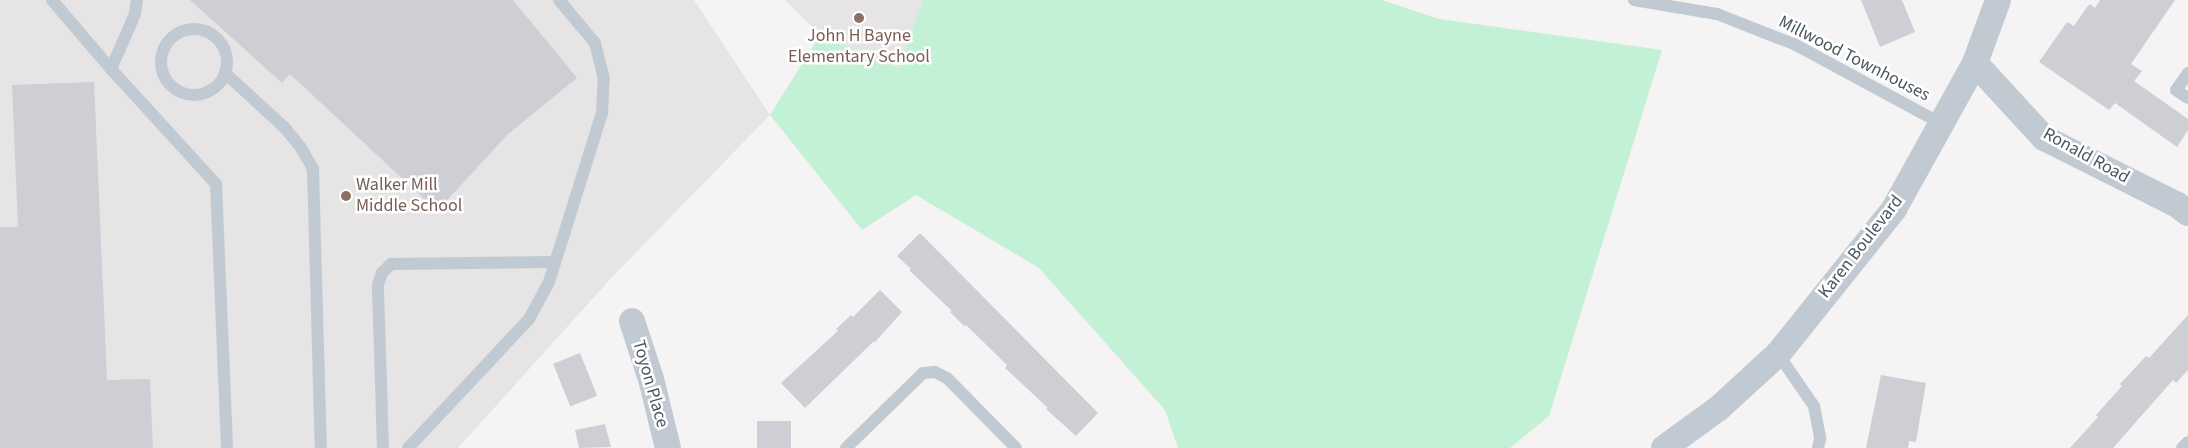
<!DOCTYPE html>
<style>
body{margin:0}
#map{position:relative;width:2188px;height:448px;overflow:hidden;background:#f5f3f3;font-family:"Source Sans 3",sans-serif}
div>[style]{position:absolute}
.education>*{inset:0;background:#e6e4e5}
.green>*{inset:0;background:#c3f1d5}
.building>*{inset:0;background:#cdcfd5;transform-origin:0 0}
.lane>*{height:12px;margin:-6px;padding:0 6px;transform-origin:6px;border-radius:6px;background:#c1cad2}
.lane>.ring{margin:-6px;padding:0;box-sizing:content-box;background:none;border:12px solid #c1cad2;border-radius:50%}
.street>*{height:26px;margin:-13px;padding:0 13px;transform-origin:13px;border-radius:13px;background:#c1cad2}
.dots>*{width:14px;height:14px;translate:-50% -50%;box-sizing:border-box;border:2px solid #fff;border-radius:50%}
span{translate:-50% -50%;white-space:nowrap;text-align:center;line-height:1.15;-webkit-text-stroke:5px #fff;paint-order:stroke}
.education-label{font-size:18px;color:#785e54}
.left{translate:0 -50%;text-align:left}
.street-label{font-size:18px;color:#4a5661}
</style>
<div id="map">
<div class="education">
<i style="clip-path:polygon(0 0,694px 0,770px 115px,613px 276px,458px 448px,0 448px)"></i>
<i style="clip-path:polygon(785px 0,923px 0,899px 68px,820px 35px)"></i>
</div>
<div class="green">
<i style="clip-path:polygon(923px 0,1382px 0,1439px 19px,1662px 50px,1549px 416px,1510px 448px,1178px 448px,1165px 410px,1039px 268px,916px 195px,862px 230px,770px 115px,820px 35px,899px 68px)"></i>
</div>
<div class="building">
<i style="clip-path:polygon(190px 0,513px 0,577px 78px,508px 134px,437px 211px,290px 74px,282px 83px)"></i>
<i style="clip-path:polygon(1861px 0,1902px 0,1915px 32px,1880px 47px)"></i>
<i style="clip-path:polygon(2100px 0,2175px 0,2131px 64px,2142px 71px,2134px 81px,2188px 119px,2188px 130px,2177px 147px,2115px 103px,2109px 110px,2039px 62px,2067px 22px,2074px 26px,2087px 7px,2090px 4px,2095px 8px)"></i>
<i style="clip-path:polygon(94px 82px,107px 380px,150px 379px,153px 448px,0 448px,0 227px,18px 227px,12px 85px)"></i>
<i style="clip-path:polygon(920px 233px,1098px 413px,1076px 436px,1046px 409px,1048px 408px,1005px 368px,1007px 365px,966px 325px,964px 326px,950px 312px,952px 311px,909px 270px,911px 269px,897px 256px)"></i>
<i style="clip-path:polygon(880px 290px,902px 312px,875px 342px,874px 341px,805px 408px,781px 383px,838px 331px,836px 329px,851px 315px,853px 317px)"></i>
<i style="clip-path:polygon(2188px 315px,2188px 370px,2176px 383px,2173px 380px,2113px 448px,2070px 448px,2098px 417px,2096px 415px,2122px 386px,2120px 384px,2146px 356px,2149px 358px)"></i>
<i style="left:580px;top:353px;width:46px;height:29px;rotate:68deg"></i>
<i style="clip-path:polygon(1881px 375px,1926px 383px,1916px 442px,1909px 441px,1908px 448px,1866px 448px)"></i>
<i style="left:757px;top:421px;width:34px;height:27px"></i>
<i style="clip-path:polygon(605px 424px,611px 447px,579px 448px,575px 430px)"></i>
</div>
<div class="lane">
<i style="left:52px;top:0;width:91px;rotate:49.5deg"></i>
<i style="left:111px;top:69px;width:156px;rotate:47.6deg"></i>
<i style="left:216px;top:184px;width:264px;rotate:87.6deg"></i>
<i style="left:1634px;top:0;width:84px;rotate:9.6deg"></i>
<i style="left:1717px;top:14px;width:85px;rotate:21.4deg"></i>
<i style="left:1796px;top:45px;width:164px;rotate:28.4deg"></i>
<i class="ring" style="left:161px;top:29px;width:54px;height:54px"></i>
<i style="left:111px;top:69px;width:60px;rotate:-66.4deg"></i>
<i style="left:135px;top:14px;width:14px;rotate:-82deg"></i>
<i style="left:225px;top:73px;width:81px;rotate:42.5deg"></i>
<i style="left:285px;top:128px;width:26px;rotate:51deg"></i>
<i style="left:301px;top:148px;width:24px;rotate:60deg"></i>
<i style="left:313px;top:169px;width:279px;rotate:88.4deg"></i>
<i style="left:2188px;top:73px;width:21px;rotate:125deg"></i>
<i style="left:2176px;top:90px;width:14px;rotate:34deg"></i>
<i style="left:1778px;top:354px;width:63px;rotate:55.3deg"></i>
<i style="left:1814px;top:406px;width:33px;rotate:79deg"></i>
<i style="left:1820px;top:438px;width:10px;rotate:101deg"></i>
<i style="left:383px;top:448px;width:163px;rotate:-91.8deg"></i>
<i style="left:378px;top:285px;width:13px;rotate:-72deg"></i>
<i style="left:382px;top:273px;width:13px;rotate:-45deg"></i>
<i style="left:391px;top:264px;width:164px;rotate:-0.7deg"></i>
<i style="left:408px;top:448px;width:177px;rotate:-46.8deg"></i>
<i style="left:529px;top:319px;width:42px;rotate:-61.6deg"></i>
<i style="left:549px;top:282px;width:177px;rotate:-72.6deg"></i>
<i style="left:602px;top:113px;width:34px;rotate:-87deg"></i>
<i style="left:604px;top:79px;width:37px;rotate:-104deg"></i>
<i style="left:595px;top:43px;width:56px;rotate:-129.9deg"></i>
<i style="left:846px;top:448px;width:107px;rotate:-44.2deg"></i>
<i style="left:923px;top:373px;width:12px;rotate:-5deg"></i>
<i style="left:935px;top:372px;width:13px;rotate:27deg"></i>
<i style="left:947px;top:378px;width:98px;rotate:45.4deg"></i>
<i style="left:2182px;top:448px;width:8px;rotate:-45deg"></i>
</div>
<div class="street">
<i style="left:1975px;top:63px;width:102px;rotate:47.4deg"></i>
<i style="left:2044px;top:138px;width:148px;rotate:26.6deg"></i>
<i style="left:2176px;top:204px;width:15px;rotate:37deg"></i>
<i style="left:632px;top:321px;width:61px;rotate:71.9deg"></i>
<i style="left:651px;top:379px;width:71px;rotate:76.2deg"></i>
<i style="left:1664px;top:448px;width:68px;rotate:-36deg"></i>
<i style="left:1719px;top:408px;width:80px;rotate:-42.5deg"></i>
<i style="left:1778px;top:354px;width:186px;rotate:-51.3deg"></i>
<i style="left:1894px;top:209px;width:167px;rotate:-61deg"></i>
<i style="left:1975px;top:63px;width:67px;rotate:-69.9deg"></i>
</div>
<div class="dots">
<i style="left:859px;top:18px;background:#8d6e63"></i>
<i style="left:346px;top:196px;background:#8d6e63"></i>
</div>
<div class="education-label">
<span style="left:859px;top:47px">John H Bayne<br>Elementary School</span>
<span class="left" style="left:356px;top:196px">Walker Mill<br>Middle School</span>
</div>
<div class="street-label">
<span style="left:1854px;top:59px;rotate:27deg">Millwood Townhouses</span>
<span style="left:2086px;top:156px;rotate:29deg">Ronald Road</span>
<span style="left:1861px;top:247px;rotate:-52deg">Karen Boulevard</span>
<span style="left:650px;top:384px;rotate:74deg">Toyon Place</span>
</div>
</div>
